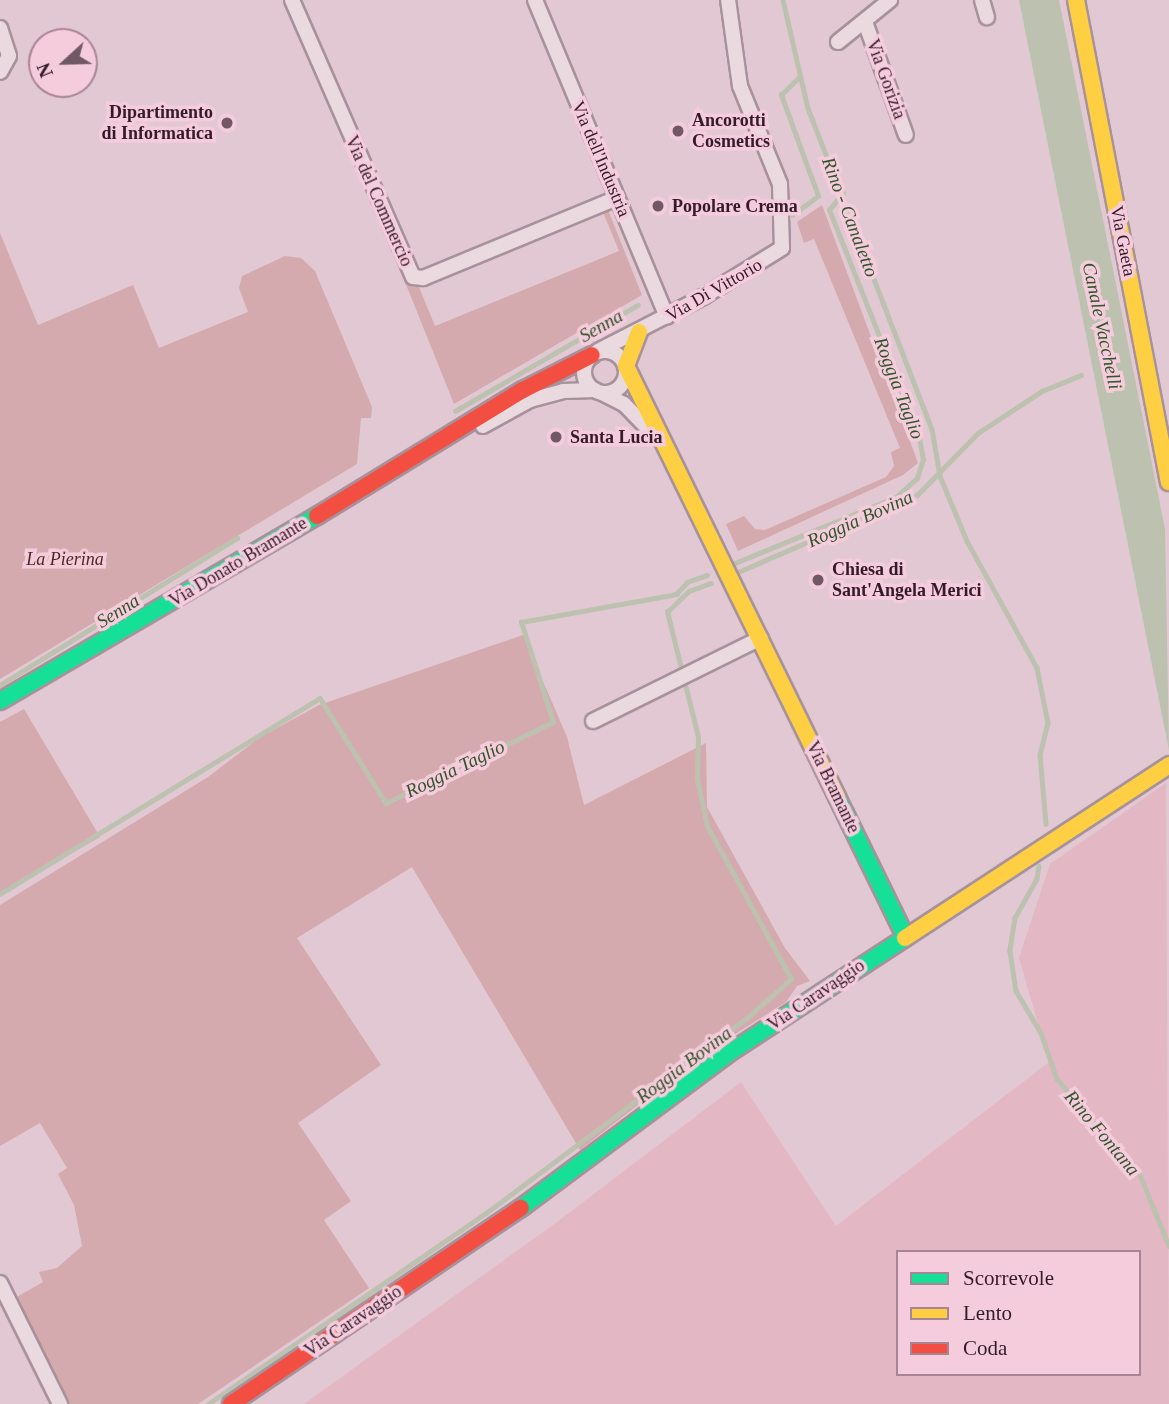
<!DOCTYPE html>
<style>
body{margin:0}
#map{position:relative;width:1169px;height:1404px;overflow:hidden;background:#e2c8d2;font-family:Georgia,serif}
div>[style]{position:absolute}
.farmland>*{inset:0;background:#e3b8c4}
.green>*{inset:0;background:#d5aaae}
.water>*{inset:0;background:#bcc2af}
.stream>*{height:4.5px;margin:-2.25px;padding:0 2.25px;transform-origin:2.25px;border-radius:2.25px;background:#bcc2af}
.roads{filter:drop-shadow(2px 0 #a7929c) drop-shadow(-2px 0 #a7929c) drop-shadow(0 2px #a7929c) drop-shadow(0 -2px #a7929c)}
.street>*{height:14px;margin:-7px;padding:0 7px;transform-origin:7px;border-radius:7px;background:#eadae0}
.street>.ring{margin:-7px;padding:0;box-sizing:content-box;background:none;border:14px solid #eadae0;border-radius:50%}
.fast>*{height:16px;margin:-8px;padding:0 8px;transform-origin:8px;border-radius:8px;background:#16e098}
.slow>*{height:16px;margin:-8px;padding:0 8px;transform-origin:8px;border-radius:8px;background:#ffcf43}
.jam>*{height:16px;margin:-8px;padding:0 8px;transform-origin:8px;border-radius:8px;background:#f24e42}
.dots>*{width:19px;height:19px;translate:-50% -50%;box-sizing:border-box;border:4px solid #f5ccdc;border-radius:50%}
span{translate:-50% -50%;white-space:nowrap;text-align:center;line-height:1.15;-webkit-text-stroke:7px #f5ccdc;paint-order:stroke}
.street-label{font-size:18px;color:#341b2a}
.poi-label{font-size:18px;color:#341b2a;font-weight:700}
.right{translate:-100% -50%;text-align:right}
.left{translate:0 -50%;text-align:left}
.park-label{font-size:18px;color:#502821;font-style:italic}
.water-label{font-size:19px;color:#31542a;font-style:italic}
.legend{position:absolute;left:896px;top:1250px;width:245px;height:126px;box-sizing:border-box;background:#f5ccdc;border:2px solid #a88595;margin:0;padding:9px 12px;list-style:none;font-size:21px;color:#341b2a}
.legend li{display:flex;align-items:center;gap:14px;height:35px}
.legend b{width:35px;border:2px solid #a88595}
.north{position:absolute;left:28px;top:28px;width:70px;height:70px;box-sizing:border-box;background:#f5ccdc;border:2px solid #a88595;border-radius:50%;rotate:248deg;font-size:19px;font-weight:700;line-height:28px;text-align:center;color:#341b2a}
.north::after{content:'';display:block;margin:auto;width:24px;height:32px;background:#715865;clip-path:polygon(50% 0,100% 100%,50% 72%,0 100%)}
</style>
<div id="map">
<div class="farmland">
<i style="clip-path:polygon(evenodd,1166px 783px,1169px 1404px,304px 1404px,557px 1222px,741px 1082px,836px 1226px,1049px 1062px,1019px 958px,1050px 864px,1166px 783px,898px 1252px,1139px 1252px,1139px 1374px,898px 1374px,898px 1252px)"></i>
</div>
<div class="green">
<i style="clip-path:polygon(822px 205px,918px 463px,903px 475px,738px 551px,726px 524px,744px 516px,755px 529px,765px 530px,886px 477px,894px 466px,891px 452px,900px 448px,814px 239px,804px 243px,797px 222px)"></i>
<i style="clip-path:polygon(608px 210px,642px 295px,454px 404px,405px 282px,419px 287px,435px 326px,619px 251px,603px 212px)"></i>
<i style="clip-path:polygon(0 233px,38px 325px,133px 285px,159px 348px,248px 312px,239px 288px,242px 276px,285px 256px,301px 258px,315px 271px,372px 407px,371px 418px,361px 418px,357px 464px,0 679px)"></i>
<i style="clip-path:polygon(523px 635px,567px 737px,584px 805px,706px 743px,707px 807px,785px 948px,810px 981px,797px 986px,786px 1002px,702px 1055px,580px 1150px,412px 867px,297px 938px,381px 1065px,298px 1123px,351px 1201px,324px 1220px,369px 1288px,198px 1404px,70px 1404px,15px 1298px,43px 1282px,39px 1272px,57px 1268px,82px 1246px,74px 1205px,58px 1174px,67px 1168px,40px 1123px,0 1146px,0 905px,208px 777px,259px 738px,319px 705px)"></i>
<i style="clip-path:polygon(24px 709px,100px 837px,0 894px,0 722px)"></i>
</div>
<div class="water">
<i style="clip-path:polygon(1019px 0,1059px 0,1165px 529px,1169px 750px)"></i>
</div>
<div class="stream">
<i style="left:783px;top:0;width:111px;rotate:77deg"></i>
<i style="left:808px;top:108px;width:344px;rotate:68.9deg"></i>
<i style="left:932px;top:429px;width:48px;rotate:80.3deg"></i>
<i style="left:940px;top:476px;width:70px;rotate:67.4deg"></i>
<i style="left:967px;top:541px;width:145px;rotate:61.1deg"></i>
<i style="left:1037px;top:668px;width:56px;rotate:78.7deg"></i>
<i style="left:1048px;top:723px;width:32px;rotate:104deg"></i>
<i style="left:1040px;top:754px;width:70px;rotate:85.1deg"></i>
<i style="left:792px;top:215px;width:32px;rotate:-36deg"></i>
<i style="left:818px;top:196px;width:108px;rotate:-110.1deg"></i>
<i style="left:781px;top:95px;width:25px;rotate:-45deg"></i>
<i style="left:455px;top:411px;width:211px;rotate:-30.1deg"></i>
<i style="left:735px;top:563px;width:174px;rotate:-22.3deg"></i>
<i style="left:896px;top:497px;width:28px;rotate:-42deg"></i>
<i style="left:917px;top:478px;width:19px;rotate:-72deg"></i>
<i style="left:923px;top:460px;width:23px;rotate:-100deg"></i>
<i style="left:919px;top:437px;width:244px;rotate:-111.6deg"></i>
<i style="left:829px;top:210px;width:22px;rotate:-51deg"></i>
<i style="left:738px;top:572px;width:195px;rotate:-23.3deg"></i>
<i style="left:917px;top:495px;width:87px;rotate:-45.5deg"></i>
<i style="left:978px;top:433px;width:77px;rotate:-33.3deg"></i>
<i style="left:1042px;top:391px;width:42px;rotate:-22.3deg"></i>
<i style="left:0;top:685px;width:279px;rotate:-31.8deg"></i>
<i style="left:1039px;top:866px;width:13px;rotate:99deg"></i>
<i style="left:1037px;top:879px;width:45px;rotate:119.4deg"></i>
<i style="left:1015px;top:918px;width:33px;rotate:99deg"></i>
<i style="left:1010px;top:951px;width:40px;rotate:81.5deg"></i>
<i style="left:1016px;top:991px;width:49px;rotate:59.2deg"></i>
<i style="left:1041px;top:1033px;width:49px;rotate:70.8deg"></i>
<i style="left:1057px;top:1079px;width:124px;rotate:48.6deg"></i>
<i style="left:1139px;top:1172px;width:80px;rotate:67.9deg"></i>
<i style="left:0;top:894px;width:375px;rotate:-31.5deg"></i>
<i style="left:320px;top:698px;width:124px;rotate:57.8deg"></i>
<i style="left:386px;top:803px;width:186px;rotate:-25.9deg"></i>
<i style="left:553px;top:722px;width:105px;rotate:-107.7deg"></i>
<i style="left:521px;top:622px;width:158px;rotate:-10.2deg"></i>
<i style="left:676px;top:594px;width:16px;rotate:-47deg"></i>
<i style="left:687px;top:582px;width:21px;rotate:-19deg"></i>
<i style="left:208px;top:1404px;width:337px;rotate:-34.5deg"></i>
<i style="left:486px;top:1213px;width:326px;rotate:-36.8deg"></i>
<i style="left:747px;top:1018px;width:59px;rotate:-41.6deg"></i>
<i style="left:791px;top:979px;width:175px;rotate:-118.8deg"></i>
<i style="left:707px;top:826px;width:48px;rotate:-102deg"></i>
<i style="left:697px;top:779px;width:42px;rotate:-88.6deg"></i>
<i style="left:698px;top:737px;width:129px;rotate:-103.9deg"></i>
<i style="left:667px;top:612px;width:30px;rotate:-44deg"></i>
<i style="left:689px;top:591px;width:23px;rotate:-20deg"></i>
</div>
<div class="roads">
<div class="street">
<i style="left:292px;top:0;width:302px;rotate:66.4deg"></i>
<i style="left:413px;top:277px;width:10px;rotate:6deg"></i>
<i style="left:423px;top:278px;width:210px;rotate:-22.4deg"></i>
<i style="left:535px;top:0;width:343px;rotate:67.4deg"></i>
<i style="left:982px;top:0;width:18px;rotate:74deg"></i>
<i style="left:865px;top:22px;width:120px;rotate:70.1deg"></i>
<i style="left:0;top:28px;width:29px;rotate:72deg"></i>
<i style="left:9px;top:56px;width:18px;rotate:119deg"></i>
<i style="left:838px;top:42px;width:67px;rotate:-38.9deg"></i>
<i class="ring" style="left:584px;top:351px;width:28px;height:28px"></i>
<i style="left:598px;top:351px;width:118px;rotate:-27.2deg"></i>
<i style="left:703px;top:297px;width:93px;rotate:-31.8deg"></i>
<i style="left:782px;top:248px;width:64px;rotate:-91.8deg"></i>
<i style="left:780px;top:184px;width:106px;rotate:-112.2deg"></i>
<i style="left:740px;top:86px;width:87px;rotate:-97.9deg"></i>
<i style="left:602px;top:393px;width:25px;rotate:27deg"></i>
<i style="left:624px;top:404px;width:47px;rotate:45.9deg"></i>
<i style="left:483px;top:426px;width:54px;rotate:-29deg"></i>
<i style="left:530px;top:400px;width:34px;rotate:-15deg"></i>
<i style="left:563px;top:391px;width:32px;rotate:-2deg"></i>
<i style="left:593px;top:721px;width:187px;rotate:-26.3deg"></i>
<i style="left:0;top:1283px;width:135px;rotate:63.6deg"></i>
</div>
<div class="fast">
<i style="left:0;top:701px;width:367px;rotate:-30.3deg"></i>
<i style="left:837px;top:797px;width:155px;rotate:63.9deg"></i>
<i style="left:521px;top:1208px;width:256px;rotate:-36.7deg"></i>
<i style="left:726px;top:1055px;width:214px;rotate:-33.2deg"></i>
</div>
<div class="slow">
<i style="left:1076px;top:0;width:491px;rotate:79.1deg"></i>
<i style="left:639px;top:332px;width:36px;rotate:111deg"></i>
<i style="left:626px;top:366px;width:480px;rotate:63.9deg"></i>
<i style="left:905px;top:938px;width:316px;rotate:-33.2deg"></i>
</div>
<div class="jam">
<i style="left:317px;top:516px;width:241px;rotate:-31.5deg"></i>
<i style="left:523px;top:390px;width:77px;rotate:-26.9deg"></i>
<i style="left:231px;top:1404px;width:350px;rotate:-34.1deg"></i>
</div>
</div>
<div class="dots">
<i style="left:227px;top:123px;background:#715865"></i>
<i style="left:678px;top:131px;background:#715865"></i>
<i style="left:658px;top:206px;background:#715865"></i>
<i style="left:556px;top:437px;background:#715865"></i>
<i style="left:818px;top:580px;background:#715865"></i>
</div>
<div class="street-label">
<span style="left:886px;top:79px;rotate:70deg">Via Gorizia</span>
<span style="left:601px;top:159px;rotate:67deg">Via dell'Industria</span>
<span style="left:379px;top:201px;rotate:66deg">Via del Commercio</span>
<span style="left:1123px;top:241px;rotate:79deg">Via Gaeta</span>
<span style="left:714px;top:290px;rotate:-30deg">Via Di Vittorio</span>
<span style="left:238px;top:562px;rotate:-31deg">Via Donato Bramante</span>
<span style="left:833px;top:787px;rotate:64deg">Via Bramante</span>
<span style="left:816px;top:995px;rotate:-34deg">Via Caravaggio</span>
<span style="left:353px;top:1321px;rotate:-34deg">Via Caravaggio</span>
</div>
<div class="poi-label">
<span class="right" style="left:213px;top:123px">Dipartimento<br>di Informatica</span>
<span class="left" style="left:692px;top:131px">Ancorotti<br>Cosmetics</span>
<span class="left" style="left:672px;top:206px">Popolare Crema</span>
<span class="left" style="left:570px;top:437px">Santa Lucia</span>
<span class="left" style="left:832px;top:580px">Chiesa di<br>Sant'Angela Merici</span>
</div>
<div class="park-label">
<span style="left:65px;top:559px">La Pierina</span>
</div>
<div class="water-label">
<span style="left:850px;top:217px;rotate:69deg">Rino - Canaletto</span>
<span style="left:601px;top:326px;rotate:-30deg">Senna</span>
<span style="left:1102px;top:326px;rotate:78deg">Canale Vacchelli</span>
<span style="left:899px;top:388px;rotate:69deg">Roggia Taglio</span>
<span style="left:860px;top:519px;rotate:-24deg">Roggia Bovina</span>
<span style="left:118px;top:611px;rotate:-32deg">Senna</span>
<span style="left:455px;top:769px;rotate:-26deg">Roggia Taglio</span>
<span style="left:684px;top:1065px;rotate:-37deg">Roggia Bovina</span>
<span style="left:1102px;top:1133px;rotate:50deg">Rino Fontana</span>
</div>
<ul class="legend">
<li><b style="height:9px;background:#16e098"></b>Scorrevole</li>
<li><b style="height:9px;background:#ffcf43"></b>Lento</li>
<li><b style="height:9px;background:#f24e42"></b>Coda</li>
</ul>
<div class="north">N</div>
</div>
